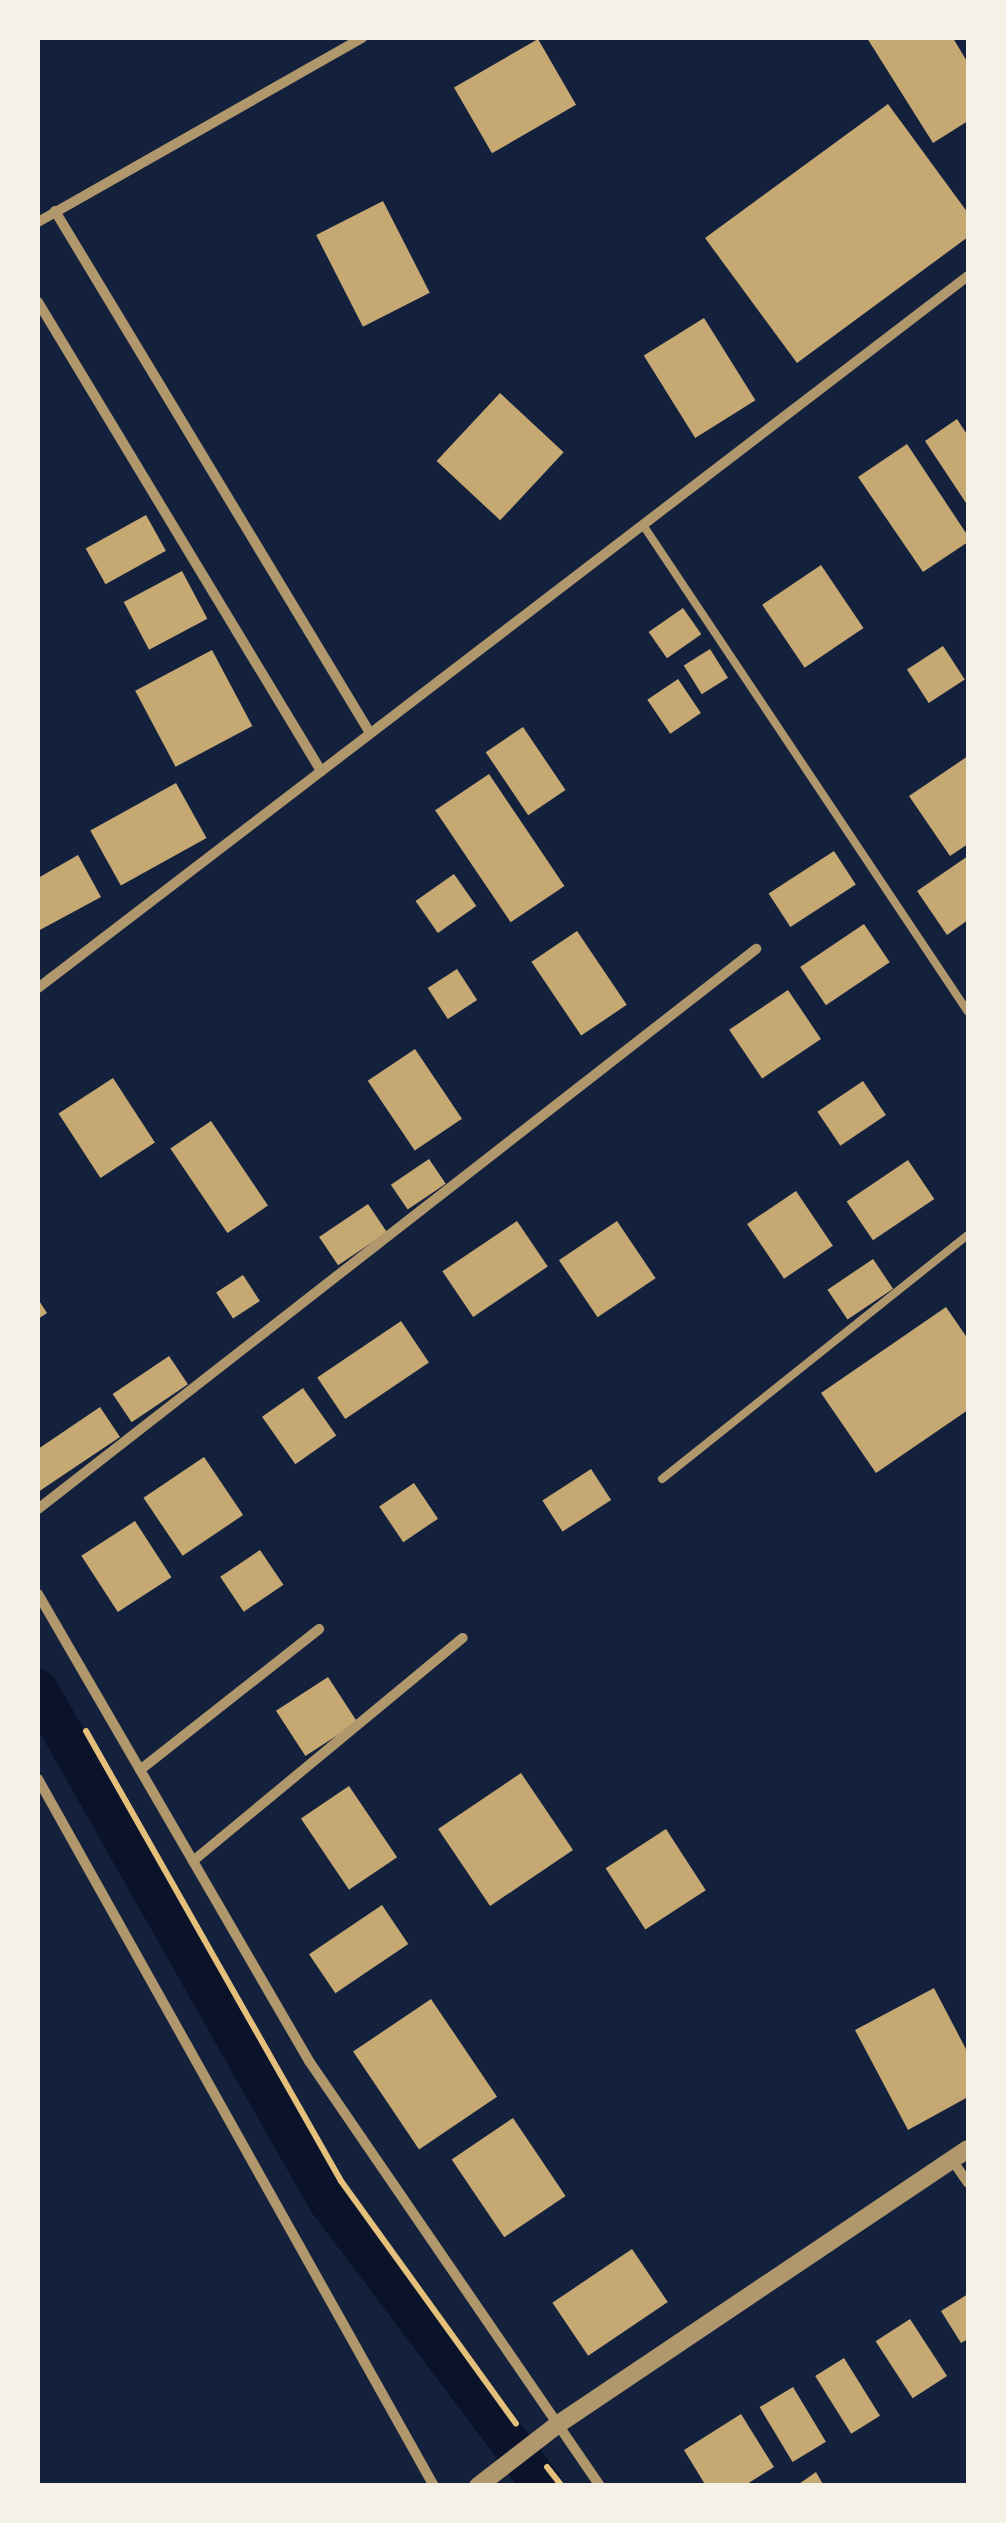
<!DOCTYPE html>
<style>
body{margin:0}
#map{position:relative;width:1006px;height:2523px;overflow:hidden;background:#14213d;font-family:"Space Grotesk",sans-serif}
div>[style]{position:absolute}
.canal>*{height:40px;margin:-20px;padding:0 20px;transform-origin:20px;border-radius:20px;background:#0b132b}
.building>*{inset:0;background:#c6a872;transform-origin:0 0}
.path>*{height:6px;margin:-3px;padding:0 3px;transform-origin:3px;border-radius:3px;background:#e5c07b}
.service>*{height:8px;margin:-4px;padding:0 4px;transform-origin:4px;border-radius:4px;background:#b1986c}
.minor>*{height:10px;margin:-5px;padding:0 5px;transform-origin:5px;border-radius:5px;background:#b1986c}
.tertiary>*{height:18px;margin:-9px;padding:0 9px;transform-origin:9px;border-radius:9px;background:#b1986c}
span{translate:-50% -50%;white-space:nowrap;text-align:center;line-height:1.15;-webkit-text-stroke:8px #f6f1e7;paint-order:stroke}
.frame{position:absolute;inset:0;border:40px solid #f6f1e7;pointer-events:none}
</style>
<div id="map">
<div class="canal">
<i style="left:38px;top:1689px;width:588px;rotate:60.47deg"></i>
<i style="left:328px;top:2201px;width:357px;rotate:53deg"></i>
</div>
<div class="building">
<i style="clip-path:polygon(867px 38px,953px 38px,968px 63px,968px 121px,933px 143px)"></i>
<i style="left:538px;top:39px;width:76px;height:97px;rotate:60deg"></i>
<i style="clip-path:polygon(888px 104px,968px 213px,968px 237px,797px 363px,705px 238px)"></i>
<i style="left:383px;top:201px;width:103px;height:75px;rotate:63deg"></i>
<i style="left:704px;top:318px;width:97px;height:71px;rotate:58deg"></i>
<i style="left:500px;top:393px;width:87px;height:93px;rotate:43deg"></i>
<i style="clip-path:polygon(957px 419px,968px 436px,968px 506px,925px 441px)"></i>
<i style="clip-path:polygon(907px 444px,968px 536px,968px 542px,923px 572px,858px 477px)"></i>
<i style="left:146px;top:515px;width:41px;height:69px;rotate:61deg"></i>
<i style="left:821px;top:565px;width:76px;height:71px;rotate:56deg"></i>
<i style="left:182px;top:571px;width:54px;height:66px;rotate:62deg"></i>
<i style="left:683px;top:608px;width:32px;height:42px;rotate:55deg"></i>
<i style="left:943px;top:646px;width:40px;height:43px;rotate:57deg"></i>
<i style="left:710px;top:649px;width:34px;height:31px;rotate:58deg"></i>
<i style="left:212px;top:650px;width:86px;height:87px;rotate:62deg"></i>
<i style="left:678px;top:679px;width:41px;height:37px;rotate:56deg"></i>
<i style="left:523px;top:727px;width:76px;height:45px;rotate:56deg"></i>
<i style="clip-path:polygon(968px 756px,968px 844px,950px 856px,909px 796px)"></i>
<i style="left:489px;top:774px;width:135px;height:65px;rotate:56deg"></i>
<i style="left:176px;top:783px;width:63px;height:98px;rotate:61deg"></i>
<i style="left:834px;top:851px;width:40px;height:78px;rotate:57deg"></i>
<i style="clip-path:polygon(78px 855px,101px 897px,38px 931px,38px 878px)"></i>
<i style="clip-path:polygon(968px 856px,968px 920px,947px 935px,917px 891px)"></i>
<i style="left:454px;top:874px;width:39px;height:47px;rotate:55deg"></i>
<i style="left:864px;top:924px;width:46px;height:77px;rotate:56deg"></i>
<i style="left:577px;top:931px;width:89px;height:55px;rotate:56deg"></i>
<i style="left:457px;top:969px;width:37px;height:35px;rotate:57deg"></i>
<i style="left:788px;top:990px;width:59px;height:71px;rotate:56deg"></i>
<i style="left:415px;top:1049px;width:84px;height:57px;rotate:56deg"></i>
<i style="left:113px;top:1078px;width:77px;height:65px;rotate:57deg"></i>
<i style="left:863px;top:1081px;width:41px;height:55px;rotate:56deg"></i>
<i style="left:211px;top:1121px;width:102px;height:49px;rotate:56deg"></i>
<i style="left:429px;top:1159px;width:30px;height:46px;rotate:56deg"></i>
<i style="left:908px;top:1160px;width:47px;height:74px;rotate:56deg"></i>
<i style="left:796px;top:1191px;width:66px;height:59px;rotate:56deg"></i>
<i style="left:368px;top:1204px;width:34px;height:59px;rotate:56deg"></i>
<i style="left:517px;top:1221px;width:55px;height:90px;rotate:56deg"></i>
<i style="left:617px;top:1221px;width:69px;height:70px;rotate:56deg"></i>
<i style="left:873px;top:1259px;width:36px;height:55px;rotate:56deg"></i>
<i style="left:243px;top:1275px;width:31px;height:32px;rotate:57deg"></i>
<i style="clip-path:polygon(38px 1299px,47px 1313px,38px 1319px)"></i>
<i style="clip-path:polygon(946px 1307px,968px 1339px,968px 1410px,876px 1473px,821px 1393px)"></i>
<i style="left:401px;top:1321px;width:50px;height:101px;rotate:56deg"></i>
<i style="left:169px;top:1356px;width:34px;height:68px;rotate:56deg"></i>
<i style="left:303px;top:1388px;width:58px;height:50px;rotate:55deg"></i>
<i style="clip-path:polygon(100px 1407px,120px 1437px,38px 1492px,38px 1449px)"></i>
<i style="left:204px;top:1457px;width:70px;height:73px;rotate:56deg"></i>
<i style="left:591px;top:1469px;width:37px;height:58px;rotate:57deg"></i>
<i style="left:414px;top:1483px;width:43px;height:42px;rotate:56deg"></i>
<i style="left:135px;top:1521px;width:67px;height:64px;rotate:57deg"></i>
<i style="left:260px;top:1550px;width:42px;height:48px;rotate:56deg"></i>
<i style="left:328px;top:1677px;width:54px;height:62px;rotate:57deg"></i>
<i style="left:521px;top:1773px;width:93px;height:100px;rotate:56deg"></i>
<i style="left:349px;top:1786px;width:86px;height:58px;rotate:56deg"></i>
<i style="left:666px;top:1829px;width:73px;height:72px;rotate:57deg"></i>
<i style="left:382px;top:1905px;width:47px;height:88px;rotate:56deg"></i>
<i style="clip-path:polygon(934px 1988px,968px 2053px,968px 2097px,908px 2130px,855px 2030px)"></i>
<i style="left:431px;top:1999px;width:118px;height:94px;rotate:56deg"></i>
<i style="left:513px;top:2118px;width:94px;height:74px;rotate:56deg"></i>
<i style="left:632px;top:2249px;width:64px;height:96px;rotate:56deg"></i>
<i style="clip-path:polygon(968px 2294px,968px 2339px,961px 2343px,941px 2311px)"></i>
<i style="left:910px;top:2319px;width:68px;height:41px;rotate:57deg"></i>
<i style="left:844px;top:2358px;width:68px;height:34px;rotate:58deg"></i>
<i style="left:793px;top:2387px;width:64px;height:39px;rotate:59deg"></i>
<i style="clip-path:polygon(741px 2414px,774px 2467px,744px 2486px,706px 2486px,684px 2450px)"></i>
<i style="clip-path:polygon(816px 2472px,824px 2486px,796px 2486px)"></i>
</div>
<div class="path">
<i style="left:86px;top:1731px;width:517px;rotate:60.46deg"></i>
<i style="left:341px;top:2181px;width:299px;rotate:54.2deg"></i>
<i style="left:547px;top:2467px;width:24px;rotate:52deg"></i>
</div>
<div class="service">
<i style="left:643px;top:525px;width:585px;rotate:56.28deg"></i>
<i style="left:662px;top:1479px;width:391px;rotate:-38.6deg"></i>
</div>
<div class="minor">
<i style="left:55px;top:211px;width:610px;rotate:58.89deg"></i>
<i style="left:38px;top:222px;width:373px;rotate:-29.6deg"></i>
<i style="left:38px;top:302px;width:548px;rotate:58.89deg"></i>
<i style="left:38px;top:988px;width:1171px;rotate:-37.44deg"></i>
<i style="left:38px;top:1509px;width:911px;rotate:-37.95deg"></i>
<i style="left:38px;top:1594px;width:540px;rotate:59.87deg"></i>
<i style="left:309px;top:2061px;width:515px;rotate:55.6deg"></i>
<i style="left:140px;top:1770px;width:228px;rotate:-38.2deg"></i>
<i style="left:38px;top:1779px;width:810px;rotate:60.75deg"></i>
<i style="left:193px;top:1861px;width:350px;rotate:-39.6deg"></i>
<i style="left:952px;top:2160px;width:28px;rotate:55deg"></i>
</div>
<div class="tertiary">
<i style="left:478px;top:2486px;width:100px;rotate:-37.7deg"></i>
<i style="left:557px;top:2425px;width:495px;rotate:-33.9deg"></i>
</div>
<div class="frame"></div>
</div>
